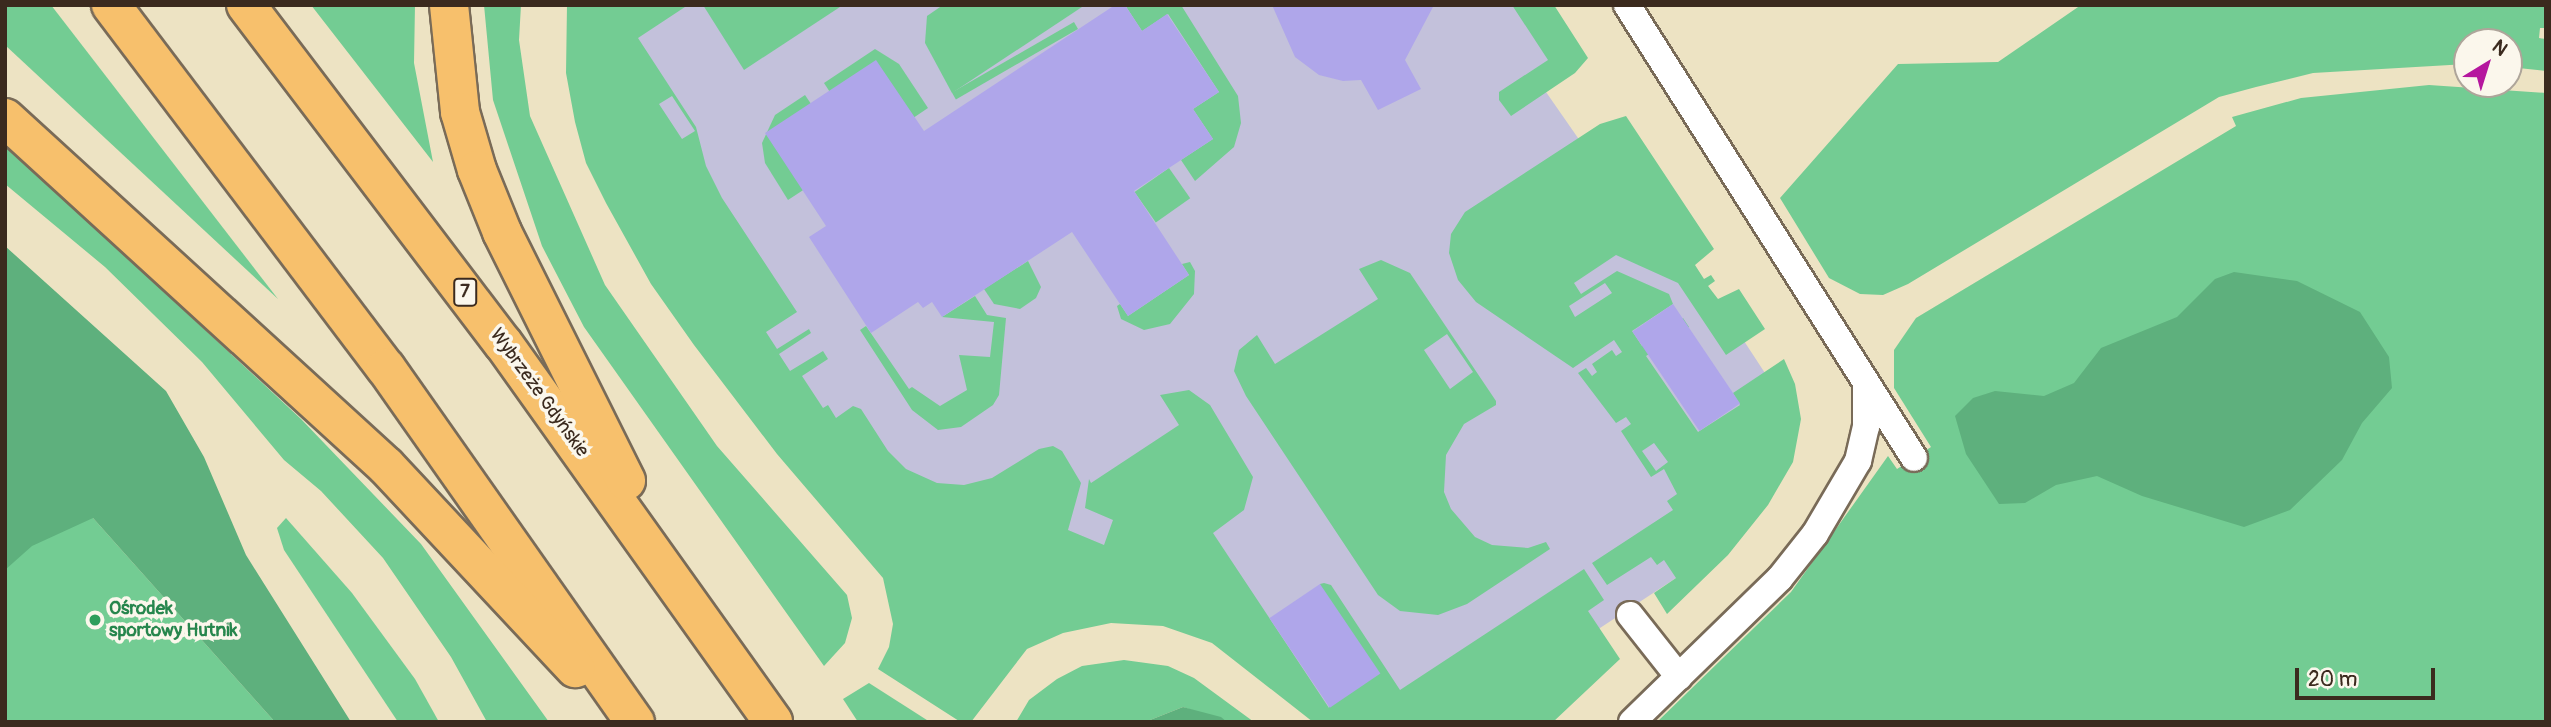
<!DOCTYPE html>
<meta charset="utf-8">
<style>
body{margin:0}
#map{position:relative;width:2551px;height:727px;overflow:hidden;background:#ede3c3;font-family:Pangolin,sans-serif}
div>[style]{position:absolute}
.industrial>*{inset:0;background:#c3c1db}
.green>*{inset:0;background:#73cc93;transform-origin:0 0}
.forest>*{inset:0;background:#5eb07d}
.building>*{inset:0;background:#afa6ea;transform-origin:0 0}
.roads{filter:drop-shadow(2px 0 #796b58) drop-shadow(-2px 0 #796b58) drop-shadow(0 2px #796b58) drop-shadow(0 -2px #796b58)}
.service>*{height:26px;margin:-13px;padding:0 13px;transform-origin:13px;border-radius:13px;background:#fff}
.trunk>*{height:38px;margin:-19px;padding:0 19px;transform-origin:19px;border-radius:19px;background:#f7c06c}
.dots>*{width:19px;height:19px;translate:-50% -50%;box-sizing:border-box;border:4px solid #fbf7ec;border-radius:50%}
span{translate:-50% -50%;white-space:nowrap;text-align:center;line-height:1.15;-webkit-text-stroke:7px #fbf7ec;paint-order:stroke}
.shield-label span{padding:2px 5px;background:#fbf7ec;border:2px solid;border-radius:5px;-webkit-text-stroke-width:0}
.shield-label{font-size:18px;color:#3b2a1e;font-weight:700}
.street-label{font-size:19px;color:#3b2a1e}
.leisure-label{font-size:19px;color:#27864d;font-weight:700}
.left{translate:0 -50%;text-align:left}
.frame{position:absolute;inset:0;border:7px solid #3b2a1e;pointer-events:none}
.north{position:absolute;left:2453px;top:28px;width:70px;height:70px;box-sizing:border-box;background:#fbf7ec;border:2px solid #aea59a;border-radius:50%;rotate:38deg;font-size:19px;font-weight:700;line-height:28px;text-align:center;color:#3b2a1e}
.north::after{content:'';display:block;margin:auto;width:24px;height:32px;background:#b5179e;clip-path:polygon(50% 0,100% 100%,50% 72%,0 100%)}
.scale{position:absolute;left:2295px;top:668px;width:140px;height:32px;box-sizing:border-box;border:4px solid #3b2a1e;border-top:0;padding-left:9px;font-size:21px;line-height:24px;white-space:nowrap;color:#3b2a1e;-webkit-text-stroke:5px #fbf7ec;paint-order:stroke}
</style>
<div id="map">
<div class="industrial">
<i style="clip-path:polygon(616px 5px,1529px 5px,1574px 71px,1546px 92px,1578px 138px,1655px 205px,1784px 402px,1676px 578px,1600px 628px,1585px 662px,1321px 722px,1184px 615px,1045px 607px,816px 417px,593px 80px)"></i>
</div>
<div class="green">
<i style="clip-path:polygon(5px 5px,51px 5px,278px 299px,5px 45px)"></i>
<i style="clip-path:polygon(311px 5px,415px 5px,414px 63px,433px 162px)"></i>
<i style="clip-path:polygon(484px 5px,521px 5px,519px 40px,530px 116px,605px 285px,717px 446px,847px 595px,852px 618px,845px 643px,824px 666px,584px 327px,542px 246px,493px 100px)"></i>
<i style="clip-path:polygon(evenodd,567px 5px,688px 5px,638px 38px,696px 127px,706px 166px,722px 198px,797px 312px,766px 332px,777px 349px,809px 329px,811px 333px,779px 354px,790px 371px,823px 351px,828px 359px,802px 376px,823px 408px,828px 405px,836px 418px,853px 406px,861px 409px,888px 451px,906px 469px,937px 483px,964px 485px,992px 478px,1039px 449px,1053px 446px,1062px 451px,1081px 483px,1068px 530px,1104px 545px,1113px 520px,1085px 508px,1089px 479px,1091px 483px,1179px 425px,1160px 395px,1189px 390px,1210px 405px,1253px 477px,1244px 510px,1213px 533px,1329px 708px,1320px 584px,1324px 583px,1331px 585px,1400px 690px,1584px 569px,1604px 600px,1588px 611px,1620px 659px,1553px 722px,1313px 722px,1212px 643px,1163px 626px,1111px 623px,1063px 633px,1027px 649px,971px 722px,959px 721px,878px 669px,889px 647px,893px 624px,883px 578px,777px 454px,694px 345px,651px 284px,606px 203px,586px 163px,575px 122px,566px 73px,567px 5px,672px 96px,695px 131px,682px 139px,659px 104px,672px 96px)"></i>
<i style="clip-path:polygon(703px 5px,843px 5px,744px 70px)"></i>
<i style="clip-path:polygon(943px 5px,1085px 5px,952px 93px,925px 43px,927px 16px)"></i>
<i style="clip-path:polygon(1125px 5px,1181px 5px,1238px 96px,1241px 123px,1234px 147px,1195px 181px,1181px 160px,1213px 139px,1193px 109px,1219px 92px,1168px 14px,1142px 31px)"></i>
<i style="clip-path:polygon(1512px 5px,1554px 5px,1588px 58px,1575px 73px,1511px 116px,1499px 100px,1499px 92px,1548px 60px)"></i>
<i style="clip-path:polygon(2081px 5px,2546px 5px,2546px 28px,2540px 28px,2539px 38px,2546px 39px,2546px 71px,2509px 67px,2509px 42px,2467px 42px,2467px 64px,2313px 73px,2256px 87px,2219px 97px,1908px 284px,1883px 295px,1860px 294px,1829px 278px,1780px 198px,1898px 64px,1998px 62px)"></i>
<i style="left:1074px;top:22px;width:8px;height:141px;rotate:60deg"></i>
<i style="clip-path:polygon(875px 49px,899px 64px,928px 108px,867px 149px,824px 83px)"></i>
<i style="clip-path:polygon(2429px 85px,2546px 93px,2546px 722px,1657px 722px,1791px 592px,1888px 456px,1897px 469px,1931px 447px,1894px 388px,1894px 350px,1916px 318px,2236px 126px,2232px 117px,2301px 98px)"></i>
<i style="clip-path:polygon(805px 95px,849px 160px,788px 200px,765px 163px,762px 143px,775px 115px)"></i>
<i style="clip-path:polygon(evenodd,1626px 116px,1714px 249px,1695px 265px,1704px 279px,1711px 275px,1715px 281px,1708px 286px,1718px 299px,1739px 289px,1765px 329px,1726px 355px,1678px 283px,1616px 255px,1574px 283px,1581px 294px,1617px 271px,1669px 294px,1673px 304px,1632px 331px,1642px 346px,1683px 318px,1689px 327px,1646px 356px,1698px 432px,1740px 405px,1733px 393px,1784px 359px,1795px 384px,1801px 419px,1793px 462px,1768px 505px,1728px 555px,1667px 614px,1654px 593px,1676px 578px,1664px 560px,1657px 565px,1651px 557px,1607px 585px,1592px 563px,1673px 510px,1667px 501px,1677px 494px,1664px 469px,1651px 477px,1621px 431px,1631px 424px,1626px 417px,1616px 423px,1578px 373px,1586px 368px,1592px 376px,1597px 372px,1592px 364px,1612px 350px,1616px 356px,1622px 352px,1614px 340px,1573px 368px,1476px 302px,1458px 280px,1449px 253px,1451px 234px,1465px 212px,1600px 124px,1626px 116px,1605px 283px,1612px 293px,1575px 317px,1569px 306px,1605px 283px,1626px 116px,1654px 443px,1668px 462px,1656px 471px,1642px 451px,1654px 443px)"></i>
<i style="clip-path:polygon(5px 144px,301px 419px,421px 544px,549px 722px,487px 722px,451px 657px,383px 558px,321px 491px,284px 460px,202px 362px,105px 267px,5px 184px)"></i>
<i style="left:1169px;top:168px;width:37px;height:42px;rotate:55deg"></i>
<i style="clip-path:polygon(evenodd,1381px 260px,1410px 273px,1496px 401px,1496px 405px,1464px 424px,1446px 455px,1444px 492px,1451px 509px,1475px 537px,1492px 545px,1528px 548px,1546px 542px,1550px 549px,1467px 604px,1438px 615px,1400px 611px,1378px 595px,1246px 396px,1234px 371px,1239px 350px,1257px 335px,1275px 364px,1378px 299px,1359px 269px,1381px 260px,1447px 334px,1473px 372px,1450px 389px,1424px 350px,1447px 334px)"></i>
<i style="clip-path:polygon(1028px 261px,1041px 287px,1036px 298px,1020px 309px,994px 304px,984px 289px)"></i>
<i style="clip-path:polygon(1190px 262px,1195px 271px,1194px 294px,1170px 324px,1144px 330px,1121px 319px,1117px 306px,1120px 304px,1128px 316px,1189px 275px,1182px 264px)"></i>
<i style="clip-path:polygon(975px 296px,987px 315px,1006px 318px,999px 395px,993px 405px,961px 427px,938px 430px,912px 410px,860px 330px,866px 326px,909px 389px,912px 387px,940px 406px,967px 390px,959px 355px,990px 357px,994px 322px,942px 317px)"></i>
<i style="clip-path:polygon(5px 416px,93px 518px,275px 722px,5px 722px)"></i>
<i style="clip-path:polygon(286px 518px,352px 593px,415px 679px,439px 722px,398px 722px,284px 550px,277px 528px)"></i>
<i style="clip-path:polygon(1124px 660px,1168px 666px,1194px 678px,1254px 722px,1227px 722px,1183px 707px,1145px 722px,1016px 722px,1029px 700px,1057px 679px,1082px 666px)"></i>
<i style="clip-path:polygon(869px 683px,930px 722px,858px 722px,843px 699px)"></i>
</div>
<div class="forest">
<i style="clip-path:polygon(5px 246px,166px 391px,204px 457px,246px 555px,351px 722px,275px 722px,93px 518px,32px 546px,5px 570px)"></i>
<i style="clip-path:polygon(2234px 272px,2297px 281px,2360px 312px,2389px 357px,2392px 388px,2362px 423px,2342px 460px,2290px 510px,2244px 527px,2142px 496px,2097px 476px,2056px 485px,2025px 503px,1999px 504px,1966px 454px,1955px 416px,1973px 398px,1995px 391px,2044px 396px,2074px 383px,2101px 348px,2177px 317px,2215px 279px)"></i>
<i style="clip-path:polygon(1183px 707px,1221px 717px,1227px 722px,1145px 722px)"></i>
</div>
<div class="building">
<i style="clip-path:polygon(1115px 5px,1125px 5px,1142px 31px,1167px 14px,1219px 92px,1193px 109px,1213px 139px,1134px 191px,1189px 275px,1128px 316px,1072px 232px,942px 317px,932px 302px,923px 308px,918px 302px,871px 333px,809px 237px,826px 226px,765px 133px,876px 60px,924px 131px)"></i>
<i style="clip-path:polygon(1272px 5px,1434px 5px,1405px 60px,1421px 89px,1378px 110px,1361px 80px,1343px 81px,1319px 75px,1295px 57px)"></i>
<i style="left:1673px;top:304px;width:120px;height:49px;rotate:56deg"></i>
<i style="left:1320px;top:584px;width:108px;height:61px;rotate:56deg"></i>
</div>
<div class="roads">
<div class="service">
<i style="left:1627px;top:5px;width:536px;rotate:57.64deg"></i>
<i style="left:1630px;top:615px;width:79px;rotate:51.7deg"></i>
<i style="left:1632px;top:722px;width:206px;rotate:-44.2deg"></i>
<i style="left:1780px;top:578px;width:56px;rotate:-51.5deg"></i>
<i style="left:1815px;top:534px;width:85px;rotate:-59.5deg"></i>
<i style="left:1858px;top:461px;width:35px;rotate:-77deg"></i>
<i style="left:1866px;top:427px;width:44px;rotate:-90deg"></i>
</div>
<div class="trunk">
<i style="left:111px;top:5px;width:455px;rotate:52.9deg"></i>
<i style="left:386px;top:368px;width:433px;rotate:54.9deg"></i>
<i style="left:246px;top:5px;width:425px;rotate:52.8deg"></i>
<i style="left:503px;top:343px;width:465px;rotate:54.5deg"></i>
<i style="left:449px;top:5px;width:108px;rotate:84.1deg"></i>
<i style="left:460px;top:112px;width:60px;rotate:73.7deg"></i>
<i style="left:477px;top:170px;width:67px;rotate:68deg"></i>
<i style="left:502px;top:232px;width:278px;rotate:63.5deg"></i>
<i style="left:5px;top:118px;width:516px;rotate:42.41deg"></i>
<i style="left:386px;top:466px;width:277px;rotate:46.9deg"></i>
</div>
</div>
<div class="dots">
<i style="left:95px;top:620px;background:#2e9e5b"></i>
</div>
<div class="shield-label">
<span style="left:465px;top:292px">7</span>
</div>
<div class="street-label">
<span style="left:539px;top:393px;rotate:54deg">Wybrzeże Gdyńskie</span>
</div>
<div class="leisure-label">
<span class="left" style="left:109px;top:620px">Ośrodek<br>sportowy Hutnik</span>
</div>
<div class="frame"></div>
<div class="north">N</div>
<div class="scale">20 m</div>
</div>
